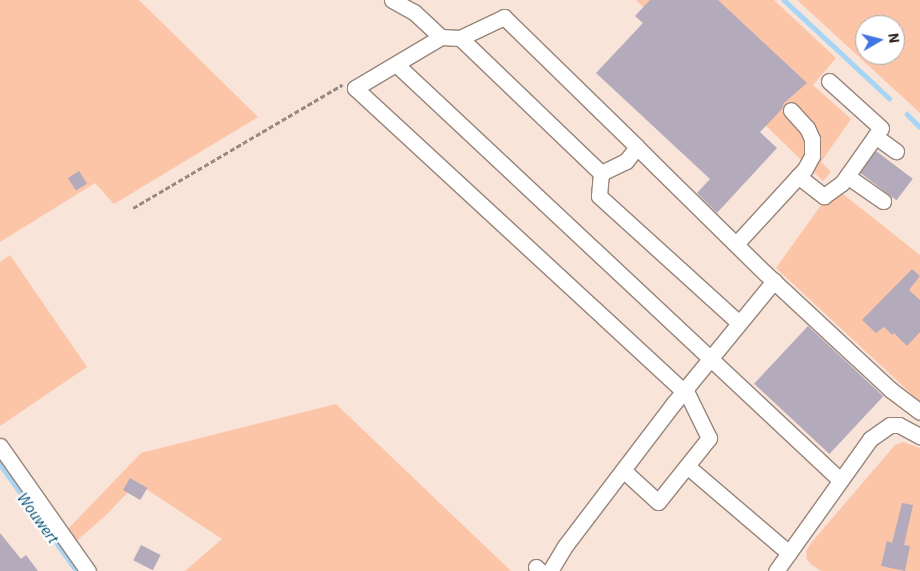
<!DOCTYPE html>
<style>
body{margin:0}
#map{position:relative;width:920px;height:571px;overflow:hidden;background:#f8e4d9;font-family:"IBM Plex Sans",sans-serif}
div>[style]{position:absolute}
.green>*{inset:0;background:#fcc5a8}
.stream>*{height:4.5px;margin:-2.25px;padding:0 2.25px;transform-origin:2.25px;border-radius:2.25px;background:#a7d5f6}
.building>*{inset:0;background:#b3aabc;transform-origin:0 0}
.path>*{height:2.5px;margin-top:-1.25px;transform-origin:0;background:repeating-linear-gradient(90deg,#988a82 0 5px,transparent 0 7.5px)}
.roads{filter:drop-shadow(1px 0 #97857b) drop-shadow(-1px 0 #97857b) drop-shadow(0 1px #97857b) drop-shadow(0 -1px #97857b)}
.minor>*{height:15px;margin:-7.5px;padding:0 7.5px;transform-origin:7.5px;border-radius:7.5px;background:#fff}
span{translate:-50% -50%;white-space:nowrap;text-align:center;line-height:1.15;-webkit-text-stroke:4.5px #fff;paint-order:stroke}
.water-label{font-size:15px;color:#004c72;font-style:italic}
.north{position:absolute;left:855px;top:15px;width:50px;height:50px;box-sizing:border-box;background:#fff;border:1px solid #aba8a6;border-radius:50%;rotate:82deg;font-size:14px;font-weight:700;line-height:20px;text-align:center;color:#2c2521}
.north::after{content:'';display:block;margin:auto;width:18px;height:22px;background:#4175e5;clip-path:polygon(50% 0,100% 100%,50% 72%,0 100%)}
</style>
<div id="map">
<div class="green">
<i style="clip-path:polygon(0 0,139px 0,258px 117px,114px 204px,95px 183px,0 242px)"></i>
<i style="clip-path:polygon(636px 0,774px 0,836px 58px,813px 85px,851px 119px,821px 162px,831px 172px,823px 181px)"></i>
<i style="clip-path:polygon(evenodd,797px 0,920px 0,920px 113px,797px 0,865px 25px,895px 25px,895px 55px,865px 55px,865px 25px)"></i>
<i style="clip-path:polygon(834px 187px,920px 255px,920px 402px,776px 268px)"></i>
<i style="clip-path:polygon(10px 255px,87px 367px,0 426px,0 262px)"></i>
<i style="clip-path:polygon(336px 404px,511px 571px,185px 571px,222px 539px,137px 483px,104px 517px,75px 542px,67px 530px,141px 453px)"></i>
<i style="clip-path:polygon(903px 442px,920px 448px,920px 571px,821px 571px,812px 565px,807px 560px,806px 551px,811px 543px,895px 445px)"></i>
</div>
<div class="stream">
<i style="left:784px;top:0;width:144px;rotate:43deg"></i>
<i style="left:907px;top:114px;width:18px;rotate:45deg"></i>
<i style="left:0;top:464px;width:132px;rotate:54.3deg"></i>
</div>
<div class="building">
<i style="clip-path:polygon(650px 0,718px 0,807px 83px,784px 103px,782px 109px,760px 132px,777px 148px,717px 213px,697px 193px,710px 179px,596px 73px,643px 23px,635px 16px)"></i>
<i style="left:876px;top:151px;width:46px;height:27px;rotate:37deg"></i>
<i style="left:79px;top:171px;width:15px;height:13px;rotate:58deg"></i>
<i style="clip-path:polygon(912px 269px,920px 276px,909px 290px,920px 300px,920px 332px,907px 346px,894px 333px,892px 335px,884px 327px,876px 333px,862px 320px)"></i>
<i style="left:808px;top:326px;width:103px;height:79px;rotate:43deg"></i>
<i style="left:130px;top:478px;width:20px;height:14px;rotate:30deg"></i>
<i style="clip-path:polygon(902px 503px,913px 505px,904px 545px,910px 546px,905px 571px,881px 566px,887px 541px,892px 543px)"></i>
<i style="clip-path:polygon(0 533px,21px 559px,26px 555px,38px 571px,0 571px)"></i>
<i style="left:141px;top:545px;width:22px;height:17px;rotate:27deg"></i>
</div>
<div class="path">
<i style="left:133px;top:208px;width:243px;rotate:-30.5deg"></i>
</div>
<div class="roads">
<div class="minor">
<i style="left:392px;top:0;width:25px;rotate:29deg"></i>
<i style="left:414px;top:12px;width:37px;rotate:43deg"></i>
<i style="left:460px;top:38px;width:19px;rotate:-177deg"></i>
<i style="left:441px;top:37px;width:100px;rotate:149.3deg"></i>
<i style="left:355px;top:88px;width:447px;rotate:42.7deg"></i>
<i style="left:397px;top:65px;width:607px;rotate:43.13deg"></i>
<i style="left:875px;top:136px;width:26px;rotate:36deg"></i>
<i style="left:637px;top:147px;width:18px;rotate:128deg"></i>
<i style="left:626px;top:161px;width:28px;rotate:154deg"></i>
<i style="left:601px;top:173px;width:195px;rotate:-136.2deg"></i>
<i style="left:460px;top:38px;width:49px;rotate:-25.5deg"></i>
<i style="left:504px;top:17px;width:186px;rotate:44.3deg"></i>
<i style="left:637px;top:147px;width:30px;rotate:45deg"></i>
<i style="left:658px;top:168px;width:150px;rotate:44.5deg"></i>
<i style="left:765px;top:273px;width:172px;rotate:42.9deg"></i>
<i style="left:891px;top:390px;width:36px;rotate:37deg"></i>
<i style="left:601px;top:173px;width:23px;rotate:95deg"></i>
<i style="left:599px;top:196px;width:189px;rotate:42.2deg"></i>
<i style="left:798px;top:176px;width:33px;rotate:38deg"></i>
<i style="left:824px;top:196px;width:22px;rotate:-36deg"></i>
<i style="left:842px;top:183px;width:67px;rotate:-54.7deg"></i>
<i style="left:881px;top:128px;width:70px;rotate:-137.9deg"></i>
<i style="left:847px;top:176px;width:44px;rotate:34.8deg"></i>
<i style="left:736px;top:244px;width:102px;rotate:-47.4deg"></i>
<i style="left:805px;top:169px;width:15px;rotate:-62deg"></i>
<i style="left:812px;top:156px;width:17px;rotate:-90deg"></i>
<i style="left:812px;top:139px;width:12px;rotate:-114deg"></i>
<i style="left:807px;top:128px;width:24px;rotate:-132deg"></i>
<i style="left:0;top:446px;width:153px;rotate:54.9deg"></i>
<i style="left:687px;top:466px;width:134px;rotate:40.5deg"></i>
<i style="left:623px;top:470px;width:47px;rotate:42.4deg"></i>
<i style="left:658px;top:502px;width:82px;rotate:-51.4deg"></i>
<i style="left:709px;top:438px;width:55px;rotate:-116.1deg"></i>
<i style="left:536px;top:567px;width:6px;rotate:45deg"></i>
<i style="left:550px;top:571px;width:29px;rotate:-59deg"></i>
<i style="left:565px;top:546px;width:180px;rotate:-52.7deg"></i>
<i style="left:674px;top:403px;width:158px;rotate:-50.7deg"></i>
<i style="left:776px;top:571px;width:162px;rotate:-54.5deg"></i>
<i style="left:870px;top:439px;width:24px;rotate:-35deg"></i>
<i style="left:890px;top:425px;width:9px"></i>
<i style="left:899px;top:425px;width:24px;rotate:28deg"></i>
</div>
</div>
<div class="water-label">
<span style="left:38px;top:518px;rotate:54deg">Wouwert</span>
</div>
<div class="north">N</div>
</div>
